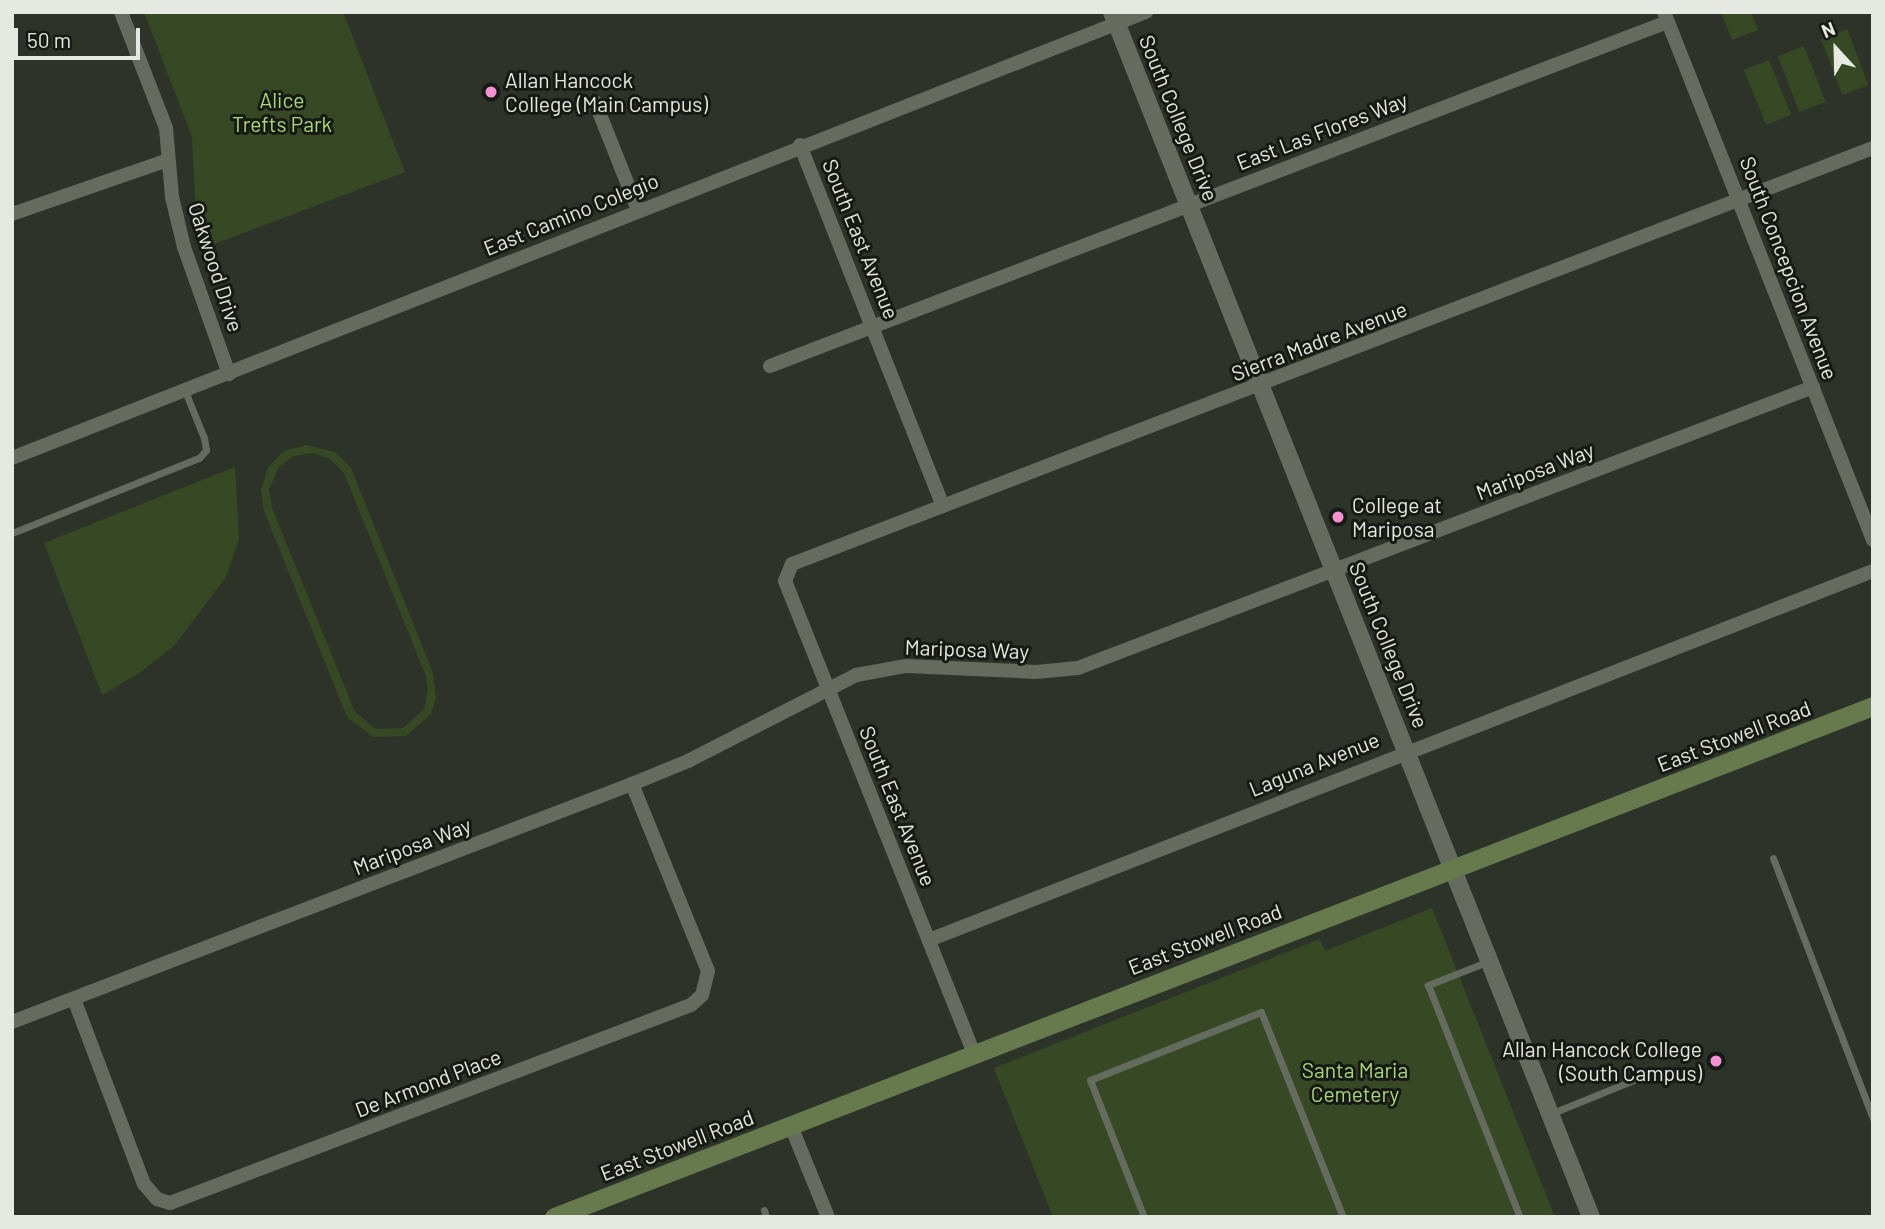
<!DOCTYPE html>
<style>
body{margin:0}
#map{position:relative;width:1885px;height:1229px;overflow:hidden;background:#2d3328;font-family:Barlow,sans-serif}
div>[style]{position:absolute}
.green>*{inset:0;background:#374924;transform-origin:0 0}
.service>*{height:7px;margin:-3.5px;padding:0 3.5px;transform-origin:3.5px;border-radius:3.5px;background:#656c5f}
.minor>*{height:14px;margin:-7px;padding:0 7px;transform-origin:7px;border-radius:7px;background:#656c5f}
.tertiary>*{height:18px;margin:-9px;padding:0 9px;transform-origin:9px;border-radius:9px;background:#656c5f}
.secondary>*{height:19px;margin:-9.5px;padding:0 9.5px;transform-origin:9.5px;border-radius:9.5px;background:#667a4e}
.dots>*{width:19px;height:19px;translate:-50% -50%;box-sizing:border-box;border:4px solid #171a14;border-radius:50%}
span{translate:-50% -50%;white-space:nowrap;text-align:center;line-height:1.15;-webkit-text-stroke:6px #171a14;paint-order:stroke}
.poi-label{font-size:21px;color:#e5e9e2}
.left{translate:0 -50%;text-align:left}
.right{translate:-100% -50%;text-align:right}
.park-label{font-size:21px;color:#a8d77c}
.street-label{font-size:21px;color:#e5e9e2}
.frame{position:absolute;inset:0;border:14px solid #e5e9e2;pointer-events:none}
.north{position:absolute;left:1801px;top:14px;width:70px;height:70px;-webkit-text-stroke:5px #171a14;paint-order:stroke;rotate:338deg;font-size:19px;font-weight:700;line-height:28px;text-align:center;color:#e5e9e2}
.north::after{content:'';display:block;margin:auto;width:24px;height:32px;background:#e5e9e2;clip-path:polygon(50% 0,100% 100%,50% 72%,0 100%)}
.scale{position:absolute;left:14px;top:28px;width:126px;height:32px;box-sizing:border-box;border:4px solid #e5e9e2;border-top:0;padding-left:9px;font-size:21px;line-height:24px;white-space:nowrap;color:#e5e9e2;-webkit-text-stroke:5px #171a14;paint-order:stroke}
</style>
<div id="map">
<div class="green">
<i style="clip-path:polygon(144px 12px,343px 12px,405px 172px,206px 247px,195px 198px,192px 137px)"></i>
<i style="clip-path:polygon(1721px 12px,1751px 12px,1758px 30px,1732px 40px)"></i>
<i style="left:1847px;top:29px;width:60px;height:28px;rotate:69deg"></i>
<i style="left:1804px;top:46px;width:60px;height:28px;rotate:69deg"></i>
<i style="left:1769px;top:60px;width:59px;height:27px;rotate:68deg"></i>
<i style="clip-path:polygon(evenodd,306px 445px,335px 452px,351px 468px,433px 673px,436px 698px,431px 714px,406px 736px,373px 737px,347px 717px,264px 511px,261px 489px,268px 467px,284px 451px,306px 445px,313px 453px,330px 459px,344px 473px,426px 676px,428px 690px,424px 709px,403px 728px,376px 729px,355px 712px,272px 508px,269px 489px,279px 467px,294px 456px,313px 453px)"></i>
<i style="clip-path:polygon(235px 467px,239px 539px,226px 577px,174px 646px,138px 674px,102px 695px,44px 543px)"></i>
<i style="clip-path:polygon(1432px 908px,1555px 1217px,1053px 1217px,994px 1068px,1320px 939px,1325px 951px)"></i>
</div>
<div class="service">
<i style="left:12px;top:533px;width:201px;rotate:-21.9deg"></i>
<i style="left:199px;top:458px;width:11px;rotate:-49deg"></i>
<i style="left:206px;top:450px;width:12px;rotate:-99deg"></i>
<i style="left:204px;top:438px;width:51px;rotate:-112deg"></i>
<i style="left:1773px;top:858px;width:280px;rotate:69deg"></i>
<i style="left:1489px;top:961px;width:66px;rotate:158.5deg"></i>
<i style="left:1428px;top:985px;width:250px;rotate:68.4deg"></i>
<i style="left:1550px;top:1114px;width:93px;rotate:-22.1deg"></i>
<i style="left:764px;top:1210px;width:7px;rotate:74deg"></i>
<i style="left:1144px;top:1217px;width:147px;rotate:-111.5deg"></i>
<i style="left:1090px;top:1080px;width:184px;rotate:-21.7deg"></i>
<i style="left:1261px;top:1012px;width:221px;rotate:68.2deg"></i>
</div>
<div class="minor">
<i style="left:121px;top:12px;width:124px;rotate:68.8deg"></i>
<i style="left:166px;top:128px;width:69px;rotate:85deg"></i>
<i style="left:172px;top:197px;width:51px;rotate:76.5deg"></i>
<i style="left:184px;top:247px;width:135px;rotate:70.5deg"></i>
<i style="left:1664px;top:12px;width:568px;rotate:68.4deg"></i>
<i style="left:595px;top:102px;width:116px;rotate:68.3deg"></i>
<i style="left:800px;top:145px;width:388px;rotate:68.4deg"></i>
<i style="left:12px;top:214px;width:165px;rotate:-19.1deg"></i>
<i style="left:770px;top:366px;width:961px;rotate:-20.98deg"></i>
<i style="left:12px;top:458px;width:1219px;rotate:-21.47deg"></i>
<i style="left:929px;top:940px;width:1014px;rotate:-21.35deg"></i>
<i style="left:74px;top:999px;width:198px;rotate:69.3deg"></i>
<i style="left:144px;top:1184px;width:20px;rotate:49deg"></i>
<i style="left:157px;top:1199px;width:14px;rotate:17deg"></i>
<i style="left:170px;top:1203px;width:557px;rotate:-20.81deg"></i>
<i style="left:691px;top:1005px;width:15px;rotate:-42deg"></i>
<i style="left:702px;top:995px;width:25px;rotate:-76deg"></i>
<i style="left:708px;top:971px;width:202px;rotate:-112.1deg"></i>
<i style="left:12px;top:1022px;width:664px;rotate:-21deg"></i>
<i style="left:632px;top:784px;width:61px;rotate:-22.3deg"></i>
<i style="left:688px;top:761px;width:189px;rotate:-27.1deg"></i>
<i style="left:856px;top:675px;width:51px;rotate:-10.2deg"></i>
<i style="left:906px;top:666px;width:130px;rotate:2.6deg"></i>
<i style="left:1036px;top:672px;width:42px;rotate:-5.4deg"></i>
<i style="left:1078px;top:668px;width:787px;rotate:-20.92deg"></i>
<i style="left:973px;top:1051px;width:506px;rotate:-111.8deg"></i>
<i style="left:785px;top:581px;width:18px;rotate:-68deg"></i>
<i style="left:792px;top:564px;width:1158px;rotate:-21.05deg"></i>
<i style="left:791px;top:1126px;width:98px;rotate:67.9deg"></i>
</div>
<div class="tertiary">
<i style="left:1112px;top:12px;width:1297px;rotate:68.32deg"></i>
</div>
<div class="secondary">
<i style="left:554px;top:1217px;width:1415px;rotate:-21.18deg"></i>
</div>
<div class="dots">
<i style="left:491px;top:92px;background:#f491d3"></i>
<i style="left:1338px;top:517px;background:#f491d3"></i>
<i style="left:1716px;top:1061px;background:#f491d3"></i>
</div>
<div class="poi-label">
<span class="left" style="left:505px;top:92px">Allan Hancock<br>College (Main Campus)</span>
<span class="left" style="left:1352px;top:517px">College at<br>Mariposa</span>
<span class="right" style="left:1702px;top:1061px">Allan Hancock College<br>(South Campus)</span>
</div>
<div class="park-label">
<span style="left:282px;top:112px">Alice<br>Trefts Park</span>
<span style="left:1355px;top:1082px">Santa Maria<br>Cemetery</span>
</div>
<div class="street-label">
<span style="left:1179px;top:118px;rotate:68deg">South College Drive</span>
<span style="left:1322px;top:131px;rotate:-21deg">East Las Flores Way</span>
<span style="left:571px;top:214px;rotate:-22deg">East Camino Colegio</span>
<span style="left:861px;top:239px;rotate:68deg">South East Avenue</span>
<span style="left:216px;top:267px;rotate:72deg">Oakwood Drive</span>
<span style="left:1789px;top:268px;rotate:69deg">South Concepcion Avenue</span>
<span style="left:1319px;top:341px;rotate:-21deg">Sierra Madre Avenue</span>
<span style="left:1535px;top:471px;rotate:-21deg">Mariposa Way</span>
<span style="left:1389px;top:645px;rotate:68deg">South College Drive</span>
<span style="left:967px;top:649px;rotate:2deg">Mariposa Way</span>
<span style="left:1734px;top:736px;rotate:-21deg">East Stowell Road</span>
<span style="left:1314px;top:764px;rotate:-22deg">Laguna Avenue</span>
<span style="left:898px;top:806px;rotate:68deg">South East Avenue</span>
<span style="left:412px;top:846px;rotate:-21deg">Mariposa Way</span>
<span style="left:1205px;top:939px;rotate:-21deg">East Stowell Road</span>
<span style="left:428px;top:1083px;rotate:-21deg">De Armond Place</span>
<span style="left:677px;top:1145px;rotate:-21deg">East Stowell Road</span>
</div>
<div class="frame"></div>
<div class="north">N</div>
<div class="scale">50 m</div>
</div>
